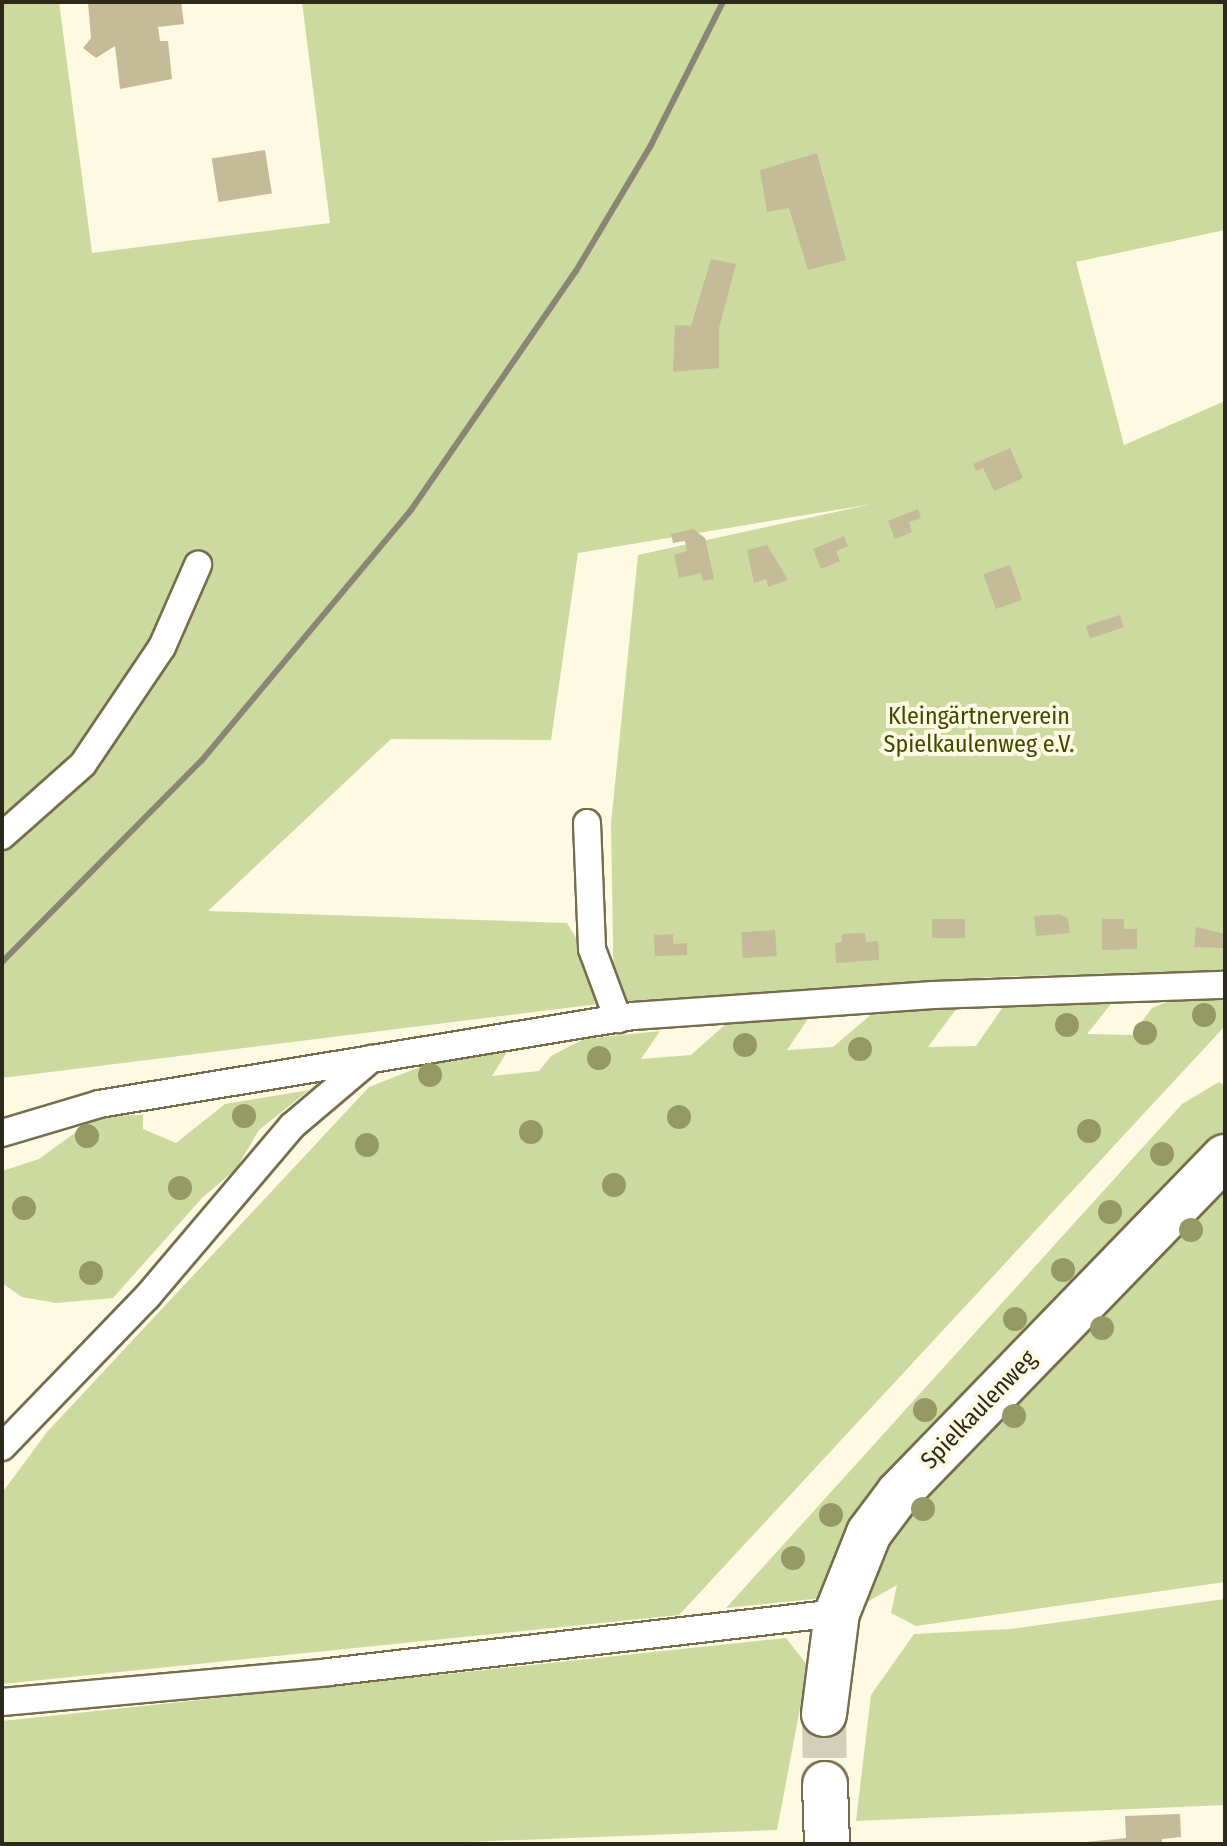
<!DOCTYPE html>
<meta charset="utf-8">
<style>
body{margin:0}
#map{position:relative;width:1227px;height:1846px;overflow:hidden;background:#fef9e3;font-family:"Fira Sans Condensed",sans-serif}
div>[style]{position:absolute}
.green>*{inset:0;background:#ccda9f}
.building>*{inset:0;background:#c4bb98;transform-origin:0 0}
.minor-tunnel>*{height:44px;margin-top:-22px;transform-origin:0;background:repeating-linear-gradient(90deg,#d4cfbb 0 44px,transparent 0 66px)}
.roads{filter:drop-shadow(2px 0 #766d4c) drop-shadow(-2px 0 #766d4c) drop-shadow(0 2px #766d4c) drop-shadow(0 -2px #766d4c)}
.service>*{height:26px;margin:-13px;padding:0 13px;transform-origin:13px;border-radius:13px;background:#fff}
.minor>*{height:44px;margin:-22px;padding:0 22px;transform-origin:22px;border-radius:22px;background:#fff}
.rail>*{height:6px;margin:-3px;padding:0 3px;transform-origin:3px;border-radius:3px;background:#8a8675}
.trees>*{width:24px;height:24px;margin:-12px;border-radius:50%;background:#959966}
span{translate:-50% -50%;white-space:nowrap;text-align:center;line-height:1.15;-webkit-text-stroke:8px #fef9e3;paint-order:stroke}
.park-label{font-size:24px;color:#3f4a00}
.street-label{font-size:24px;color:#2c291b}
.frame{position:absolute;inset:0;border:4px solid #2c291b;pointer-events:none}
</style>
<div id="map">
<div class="green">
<i style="clip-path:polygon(evenodd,2px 2px,59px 2px,92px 253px,330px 223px,302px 2px,1225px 2px,1225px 230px,1076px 262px,1124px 445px,1225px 401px,1225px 971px,991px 977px,614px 1002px,2px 1078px,2px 2px,872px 504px,638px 555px,611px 824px,614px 1001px,567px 923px,208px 911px,391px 739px,551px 740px,578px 553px,872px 504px)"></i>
<i style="clip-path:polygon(1182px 996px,1225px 998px,1225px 1026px,679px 1615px,2px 1684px,2px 1493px,47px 1432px,369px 1087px,430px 1063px,507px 1052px,492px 1076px,539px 1071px,551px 1056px,584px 1039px,660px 1031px,641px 1059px,691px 1055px,727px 1023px,810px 1016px,787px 1050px,833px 1047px,873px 1013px,957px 1008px,928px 1047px,976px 1046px,1005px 1004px,1115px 999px,1087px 1034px,1132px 1035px,1152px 1008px)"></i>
<i style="clip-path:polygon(1219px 1082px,1225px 1086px,1225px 1137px,823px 1598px,726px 1608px,1182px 1104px)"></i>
<i style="clip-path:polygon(309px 1090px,259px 1130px,236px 1169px,202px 1198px,113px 1298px,56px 1303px,22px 1297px,2px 1283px,2px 1171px,39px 1159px,98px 1116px,143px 1115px,143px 1129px,176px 1143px,225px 1104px)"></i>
<i style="clip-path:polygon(1225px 1177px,1225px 1582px,916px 1626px,891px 1613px,897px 1585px,855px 1609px,900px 1521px)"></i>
<i style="clip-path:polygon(1225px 1599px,1225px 1805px,856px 1821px,871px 1695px,914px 1634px,1011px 1629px)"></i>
<i style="clip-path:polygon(786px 1638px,808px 1666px,777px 1830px,416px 1844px,2px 1844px,2px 1721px)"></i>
</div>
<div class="building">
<i style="clip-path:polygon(88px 2px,181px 2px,184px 24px,158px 27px,160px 41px,168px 41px,172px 79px,120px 89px,115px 46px,96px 58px,83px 48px,91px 38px)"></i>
<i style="left:265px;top:150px;width:44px;height:54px;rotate:81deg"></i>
<i style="clip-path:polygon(817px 153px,846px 260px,808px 270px,789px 208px,767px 212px,760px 170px)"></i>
<i style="clip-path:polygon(711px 259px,736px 264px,719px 328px,719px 368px,673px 372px,675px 325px,691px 326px)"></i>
<i style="clip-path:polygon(1010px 448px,1023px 478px,994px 491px,983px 468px,976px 471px,973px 464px)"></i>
<i style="clip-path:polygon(918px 509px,921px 518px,909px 522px,912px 532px,895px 539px,888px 521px)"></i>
<i style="clip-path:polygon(693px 529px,705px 538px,714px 579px,703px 581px,701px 573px,679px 578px,674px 555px,687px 551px,685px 541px,673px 543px,671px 534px)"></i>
<i style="clip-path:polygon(844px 536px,848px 546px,836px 551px,840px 561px,821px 569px,813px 549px)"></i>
<i style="clip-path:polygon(767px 545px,788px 580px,768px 587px,766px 579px,754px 583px,747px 550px)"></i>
<i style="left:1010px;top:565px;width:37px;height:28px;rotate:71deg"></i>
<i style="left:1120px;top:615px;width:13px;height:36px;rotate:72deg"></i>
<i style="clip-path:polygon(1060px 914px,1068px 918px,1070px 933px,1036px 936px,1034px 916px)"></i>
<i style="left:932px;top:919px;width:33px;height:19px"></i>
<i style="clip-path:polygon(1102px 919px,1124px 919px,1124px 929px,1137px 929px,1137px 949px,1102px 950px)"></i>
<i style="clip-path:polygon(1196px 927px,1225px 934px,1225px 948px,1194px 947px)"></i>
<i style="left:775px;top:930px;width:26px;height:34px;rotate:86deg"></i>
<i style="clip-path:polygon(865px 933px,866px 942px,878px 941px,879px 960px,836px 963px,835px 943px,842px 942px,842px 934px)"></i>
<i style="clip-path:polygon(673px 934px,673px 944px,687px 943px,687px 955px,655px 956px,654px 935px)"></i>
<i style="clip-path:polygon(1180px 1814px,1181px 1837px,1162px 1839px,1162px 1844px,1065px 1844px,1126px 1838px,1125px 1816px)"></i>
</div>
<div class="minor-tunnel">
<i style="left:824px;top:1714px;width:70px;rotate:89.2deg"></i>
</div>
<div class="roads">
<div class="service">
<i style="left:587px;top:823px;width:126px;rotate:87.7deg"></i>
<i style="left:592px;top:949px;width:75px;rotate:69.6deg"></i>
<i style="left:2px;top:836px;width:108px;rotate:-41.6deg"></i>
<i style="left:83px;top:764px;width:141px;rotate:-56deg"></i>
<i style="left:162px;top:647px;width:90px;rotate:-66.3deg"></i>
<i style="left:2px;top:1133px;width:101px;rotate:-16.6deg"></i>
<i style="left:99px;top:1104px;width:541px;rotate:-9.36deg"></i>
<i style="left:633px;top:1016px;width:301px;rotate:-4deg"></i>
<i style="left:933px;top:995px;width:292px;rotate:-2deg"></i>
<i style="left:2px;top:1447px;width:209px;rotate:-46deg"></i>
<i style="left:147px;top:1297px;width:224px;rotate:-49.7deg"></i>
<i style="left:292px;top:1126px;width:104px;rotate:-40.3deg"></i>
<i style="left:2px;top:1702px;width:328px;rotate:-5.2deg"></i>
<i style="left:329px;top:1672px;width:511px;rotate:-6.62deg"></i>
</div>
<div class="minor">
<i style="left:824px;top:1714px;width:102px;rotate:-82.7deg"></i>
<i style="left:837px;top:1613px;width:86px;rotate:-68.2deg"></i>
<i style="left:869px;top:1533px;width:50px;rotate:-53.1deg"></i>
<i style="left:899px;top:1493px;width:468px;rotate:-45.9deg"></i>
<i style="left:825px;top:1784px;width:60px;rotate:88.1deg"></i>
</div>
</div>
<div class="rail">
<i style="left:2px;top:962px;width:284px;rotate:-45.3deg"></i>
<i style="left:202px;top:760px;width:326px;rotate:-50.1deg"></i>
<i style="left:411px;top:510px;width:290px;rotate:-55.4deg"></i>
<i style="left:576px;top:271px;width:147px;rotate:-59.2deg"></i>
<i style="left:651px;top:145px;width:160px;rotate:-63.3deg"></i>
</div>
<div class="trees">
<i style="left:1204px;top:1015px"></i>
<i style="left:1067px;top:1025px"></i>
<i style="left:1145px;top:1033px"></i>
<i style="left:745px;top:1045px"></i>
<i style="left:860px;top:1049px"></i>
<i style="left:599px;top:1058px"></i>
<i style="left:430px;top:1075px"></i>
<i style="left:244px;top:1116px"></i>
<i style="left:679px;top:1117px"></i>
<i style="left:1089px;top:1131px"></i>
<i style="left:531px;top:1132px"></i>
<i style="left:87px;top:1136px"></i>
<i style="left:367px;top:1145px"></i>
<i style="left:1162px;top:1154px"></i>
<i style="left:614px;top:1185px"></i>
<i style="left:180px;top:1188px"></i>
<i style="left:24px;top:1208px"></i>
<i style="left:1110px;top:1212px"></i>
<i style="left:1191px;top:1230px"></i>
<i style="left:1063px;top:1270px"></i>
<i style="left:91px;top:1273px"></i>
<i style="left:1015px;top:1319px"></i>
<i style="left:1102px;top:1328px"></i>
<i style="left:925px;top:1410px"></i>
<i style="left:1014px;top:1416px"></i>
<i style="left:923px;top:1509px"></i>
<i style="left:831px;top:1515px"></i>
<i style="left:793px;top:1558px"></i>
</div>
<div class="park-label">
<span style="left:979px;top:731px">Kleingärtnerverein<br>Spielkaulenweg e.V.</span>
</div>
<div class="street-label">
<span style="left:979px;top:1410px;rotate:-46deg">Spielkaulenweg</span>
</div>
<div class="frame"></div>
</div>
